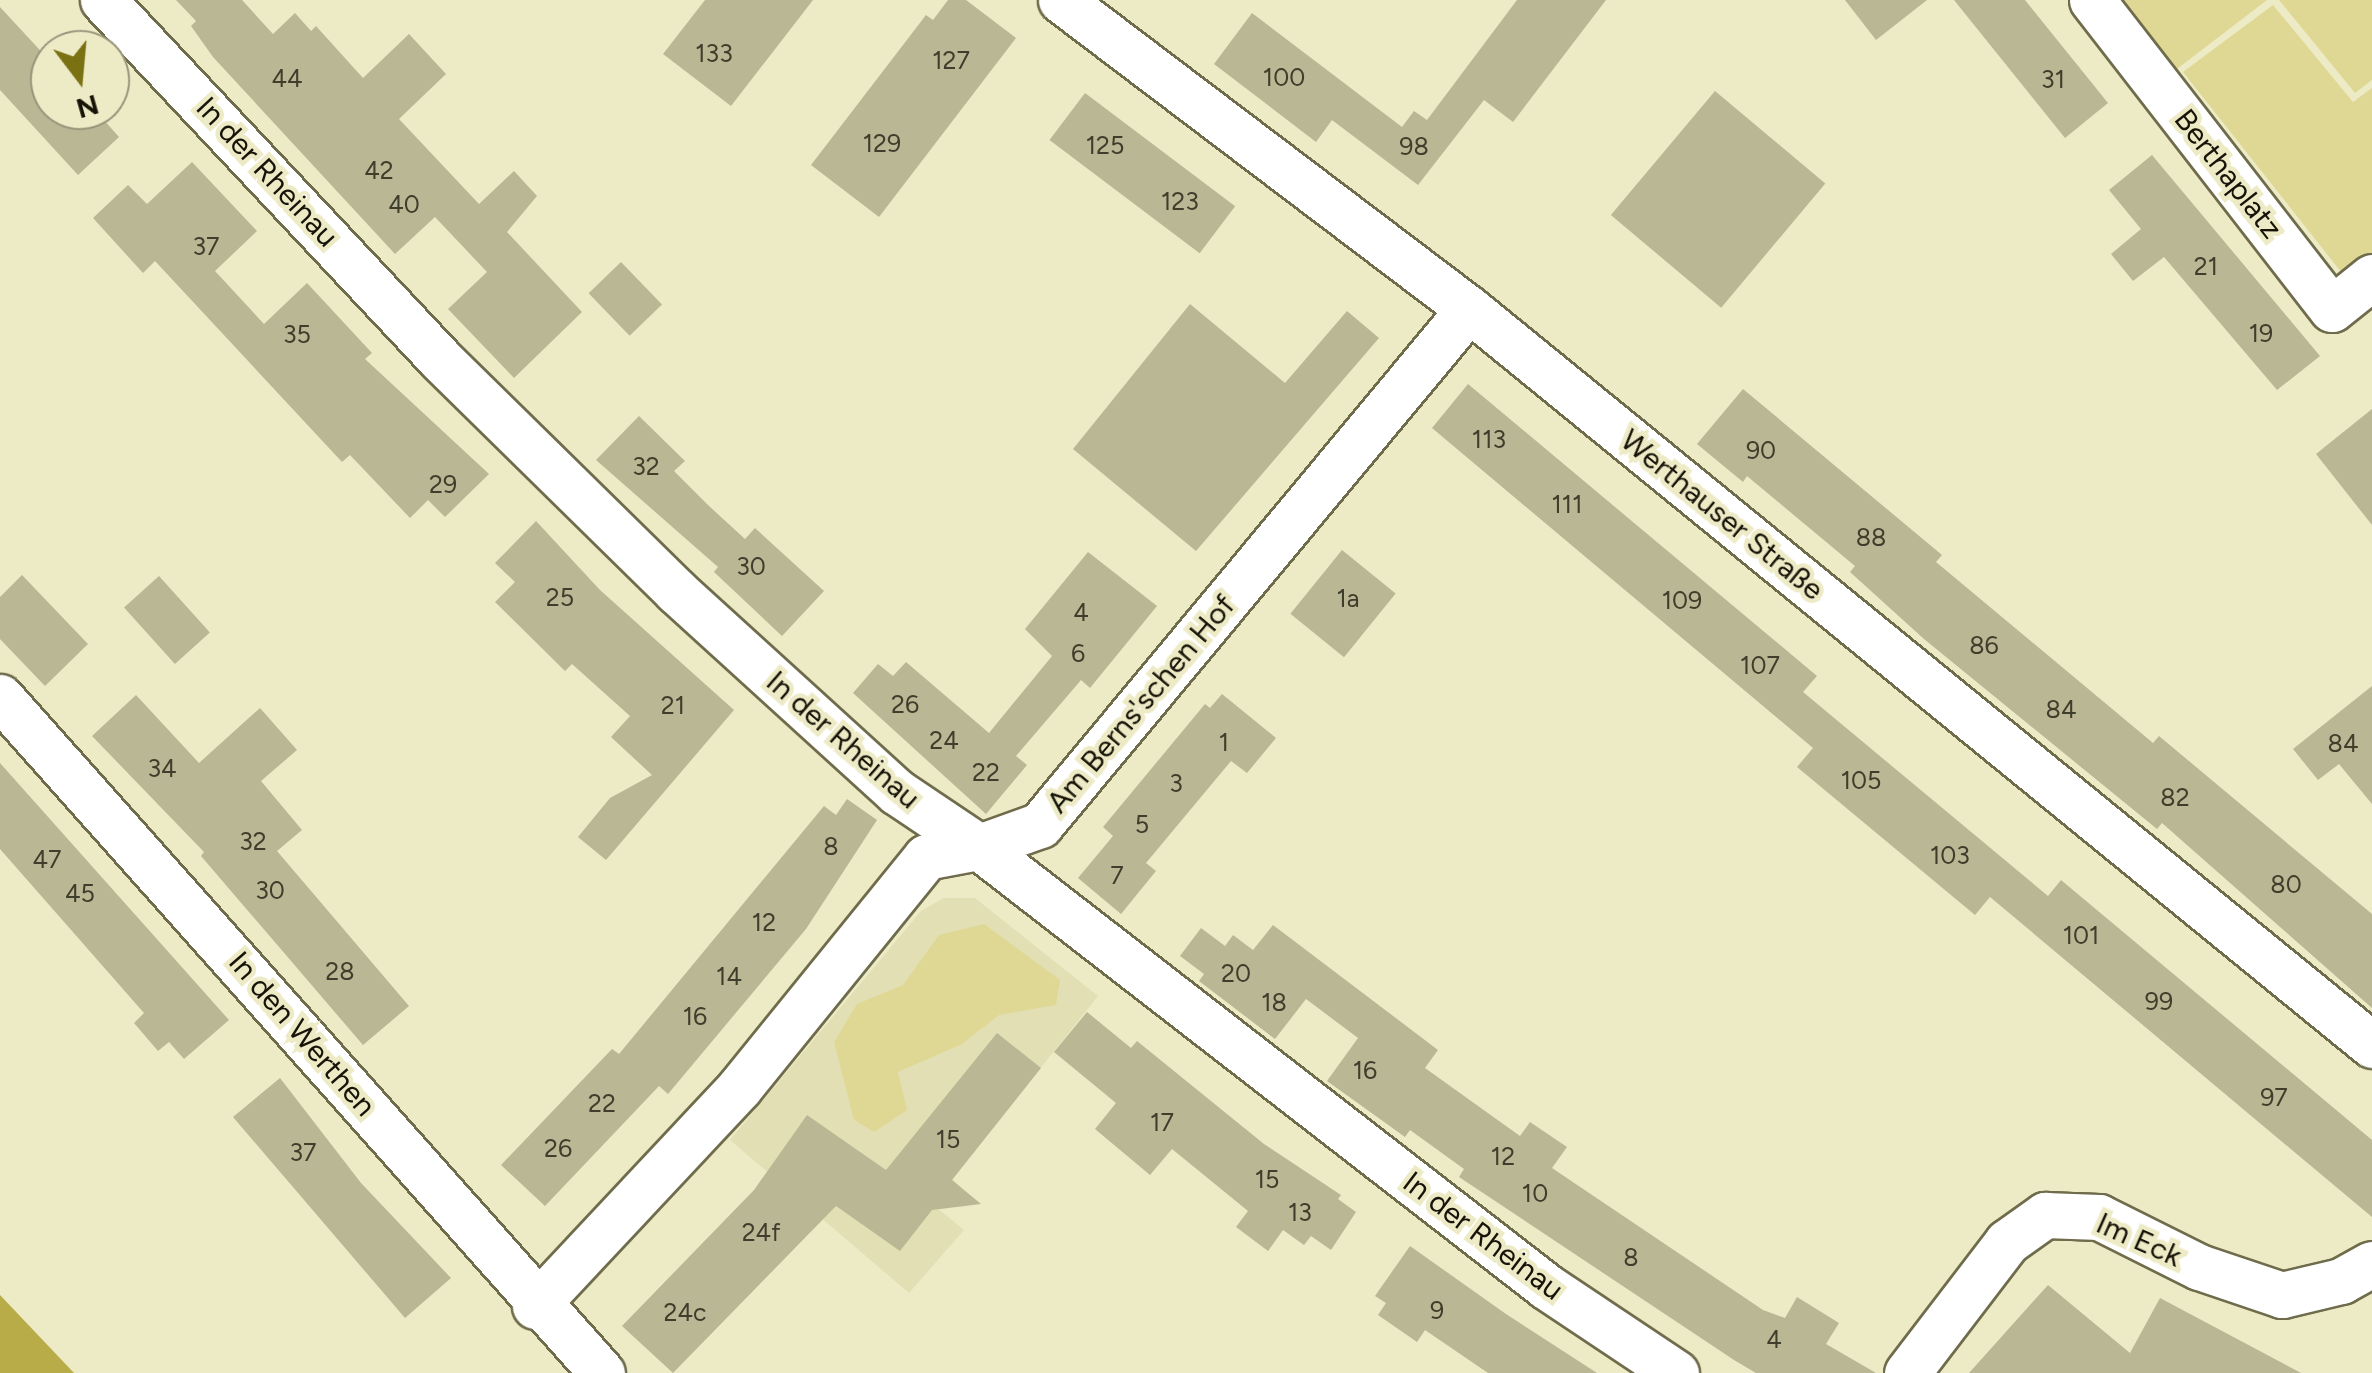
<!DOCTYPE html>
<meta charset="utf-8">
<style>
body{margin:0}
#map{position:relative;width:2372px;height:1373px;overflow:hidden;background:#edeac6;font-family:Figtree,sans-serif}
div>[style]{position:absolute}
.built>*{inset:0;background:#e3dfb4}
.green>*{inset:0;background:#dfd895}
.forest>*{inset:0;background:#b7ac47}
.building>*{inset:0;background:#bab794;transform-origin:0 0}
.roads{filter:drop-shadow(2px 0 #6f6c4c) drop-shadow(-2px 0 #6f6c4c) drop-shadow(0 2px #6f6c4c) drop-shadow(0 -2px #6f6c4c)}
.minor>*{height:45px;margin:-22.5px;padding:0 22.5px;transform-origin:22.5px;border-radius:22.5px;background:#fff}
span{translate:-50% -50%;white-space:nowrap;text-align:center;line-height:1.15;-webkit-text-stroke:9px #edeac6;paint-order:stroke}
.number-label{font-size:25px;color:#3f3d2b}
.number-label span{-webkit-text-stroke-width:0}
.street-label{font-size:30px;color:#161408}
.north{position:absolute;left:30px;top:30px;width:100px;height:100px;box-sizing:border-box;background:#edeac6;border:2px solid #97947a;border-radius:50%;rotate:164deg;font-size:28px;font-weight:700;line-height:40px;text-align:center;color:#161408}
.north::after{content:'';display:block;margin:auto;width:35px;height:45px;background:#7a7112;clip-path:polygon(50% 0,100% 100%,50% 72%,0 100%)}
</style>
<div id="map">
<div class="built">
<i style="clip-path:polygon(944px 898px,975px 898px,1098px 996px,952px 1179px,966px 1192px,967px 1206px,954px 1207px,942px 1198px,936px 1207px,964px 1230px,909px 1293px,730px 1140px,921px 911px)"></i>
</div>
<div class="green">
<i style="clip-path:polygon(2114px 0,2267px 0,2173px 72px)"></i>
<i style="clip-path:polygon(2279px 0,2372px 0,2372px 80px,2355px 93px)"></i>
<i style="clip-path:polygon(2273px 5px,2353px 102px,2372px 88px,2372px 256px,2345px 277px,2183px 72px)"></i>
<i style="clip-path:polygon(984px 924px,1060px 980px,1056px 1005px,999px 1015px,962px 1044px,898px 1072px,907px 1110px,874px 1132px,854px 1120px,834px 1042px,857px 1004px,903px 985px,939px 935px)"></i>
</div>
<div class="forest">
<i style="clip-path:polygon(0 1295px,74px 1373px,0 1373px)"></i>
</div>
<div class="building">
<i style="clip-path:polygon(176px 0,242px 0,273px 34px,295px 13px,311px 31px,316px 26px,363px 78px,409px 34px,446px 74px,399px 119px,479px 204px,514px 171px,537px 196px,507px 232px,582px 312px,514px 378px,448px 309px,487px 272px,435px 217px,395px 254px,213px 57px,191px 26px,196px 21px)"></i>
<i style="clip-path:polygon(705px 0,813px 0,731px 106px,663px 54px)"></i>
<i style="clip-path:polygon(948px 0,966px 0,1016px 38px,879px 217px,811px 165px,926px 15px,933px 20px)"></i>
<i style="clip-path:polygon(1517px 0,1606px 0,1513px 122px,1484px 100px,1418px 185px,1332px 120px,1316px 142px,1214px 64px,1252px 13px,1402px 127px,1414px 111px,1427px 120px)"></i>
<i style="clip-path:polygon(1845px 0,1927px 0,1876px 40px)"></i>
<i style="clip-path:polygon(1954px 0,2025px 0,2108px 103px,2065px 138px)"></i>
<i style="clip-path:polygon(0 7px,50px 61px,50px 110px,95px 110px,119px 137px,78px 175px,0 90px)"></i>
<i style="left:1715px;top:91px;width:144px;height:162px;rotate:40deg"></i>
<i style="left:1085px;top:93px;width:188px;height:59px;rotate:37deg"></i>
<i style="clip-path:polygon(2152px 155px,2320px 356px,2277px 390px,2164px 257px,2133px 281px,2111px 254px,2141px 229px,2109px 190px)"></i>
<i style="clip-path:polygon(192px 162px,257px 231px,215px 271px,264px 324px,307px 283px,372px 353px,365px 359px,489px 474px,445px 517px,428px 500px,410px 518px,350px 455px,342px 462px,155px 261px,143px 273px,93px 218px,128px 185px,147px 204px)"></i>
<i style="left:621px;top:262px;width:59px;height:45px;rotate:46deg"></i>
<i style="clip-path:polygon(1190px 304px,1285px 383px,1347px 311px,1379px 338px,1196px 551px,1073px 449px)"></i>
<i style="clip-path:polygon(1468px 384px,1817px 676px,1803px 692px,2048px 896px,2061px 880px,2372px 1140px,2372px 1217px,1990px 897px,1975px 915px,1797px 767px,1813px 748px,1432px 428px)"></i>
<i style="clip-path:polygon(1743px 389px,1942px 555px,1936px 562px,2044px 652px,2153px 743px,2159px 736px,2372px 914px,2372px 1008px,2162px 823px,2157px 829px,1924px 639px,1850px 572px,1855px 566px,1747px 476px,1743px 482px,1697px 444px)"></i>
<i style="clip-path:polygon(2372px 409px,2372px 525px,2316px 454px)"></i>
<i style="clip-path:polygon(639px 416px,685px 461px,674px 471px,709px 506px,745px 539px,755px 528px,824px 591px,782px 636px,714px 572px,718px 567px,596px 460px)"></i>
<i style="clip-path:polygon(536px 521px,600px 590px,734px 710px,606px 860px,578px 837px,610px 798px,652px 775px,611px 737px,630px 716px,572px 664px,565px 671px,495px 602px,515px 582px,495px 563px)"></i>
<i style="left:1342px;top:550px;width:69px;height:82px;rotate:39deg"></i>
<i style="clip-path:polygon(1088px 552px,1157px 606px,1090px 688px,1081px 680px,1016px 756px,1027px 765px,986px 814px,853px 693px,878px 664px,893px 676px,906px 662px,989px 733px,1052px 656px,1025px 629px)"></i>
<i style="clip-path:polygon(22px 575px,88px 644px,45px 686px,0 639px,0 597px)"></i>
<i style="left:159px;top:576px;width:76px;height:47px;rotate:48deg"></i>
<i style="clip-path:polygon(2372px 686px,2372px 804px,2339px 764px,2318px 780px,2293px 749px)"></i>
<i style="clip-path:polygon(1222px 694px,1276px 738px,1247px 773px,1231px 761px,1146px 863px,1156px 871px,1121px 914px,1078px 878px,1113px 836px,1103px 827px,1205px 704px,1210px 708px)"></i>
<i style="clip-path:polygon(136px 695px,199px 763px,260px 708px,297px 750px,261px 781px,302px 830px,277px 851px,409px 1006px,363px 1045px,201px 856px,204px 852px,92px 736px)"></i>
<i style="clip-path:polygon(0 763px,229px 1020px,184px 1059px,169px 1042px,158px 1051px,134px 1023px,144px 1013px,0 849px)"></i>
<i style="clip-path:polygon(847px 799px,877px 820px,806px 929px,668px 1094px,659px 1086px,545px 1206px,501px 1165px,612px 1049px,619px 1054px,824px 806px,836px 815px)"></i>
<i style="clip-path:polygon(1273px 925px,1438px 1050px,1425px 1068px,1520px 1136px,1530px 1122px,1567px 1147px,1552px 1168px,1763px 1310px,1785px 1318px,1797px 1297px,1839px 1323px,1826px 1344px,1876px 1373px,1756px 1373px,1734px 1360px,1459px 1177px,1464px 1169px,1410px 1130px,1405px 1137px,1327px 1081px,1358px 1038px,1306px 999px,1275px 1039px,1199px 981px,1204px 974px,1180px 956px,1201px 928px,1225px 946px,1233px 935px,1253px 950px)"></i>
<i style="clip-path:polygon(1087px 1012px,1131px 1048px,1137px 1041px,1264px 1144px,1341px 1195px,1338px 1199px,1356px 1212px,1331px 1250px,1311px 1236px,1304px 1245px,1283px 1230px,1268px 1251px,1236px 1227px,1248px 1211px,1172px 1149px,1150px 1175px,1095px 1129px,1116px 1103px,1054px 1052px)"></i>
<i style="clip-path:polygon(997px 1033px,1041px 1068px,952px 1180px,981px 1204px,932px 1210px,900px 1251px,836px 1206px,673px 1373px,622px 1326px,754px 1190px,807px 1115px,886px 1170px)"></i>
<i style="clip-path:polygon(280px 1078px,361px 1183px,451px 1278px,405px 1318px,233px 1117px)"></i>
<i style="clip-path:polygon(1410px 1246px,1506px 1314px,1597px 1373px,1488px 1373px,1425px 1330px,1417px 1342px,1378px 1315px,1386px 1303px,1375px 1296px)"></i>
<i style="clip-path:polygon(2048px 1285px,2130px 1353px,2160px 1298px,2301px 1373px,1969px 1373px)"></i>
</div>
<div class="roads">
<div class="minor">
<i style="left:103px;top:0;width:494px;rotate:46.8deg"></i>
<i style="left:441px;top:360px;width:330px;rotate:44.5deg"></i>
<i style="left:676px;top:591px;width:299px;rotate:42.3deg"></i>
<i style="left:897px;top:792px;width:99px;rotate:33.9deg"></i>
<i style="left:979px;top:847px;width:718px;rotate:37.76deg"></i>
<i style="left:1547px;top:1287px;width:155px;rotate:33.7deg"></i>
<i style="left:1061px;top:0;width:512px;rotate:37.14deg"></i>
<i style="left:1469px;top:309px;width:1165px;rotate:39.18deg"></i>
<i style="left:2092px;top:0;width:391px;rotate:52.2deg"></i>
<i style="left:2332px;top:309px;width:51px;rotate:-38.7deg"></i>
<i style="left:0;top:697px;width:905px;rotate:48.31deg"></i>
<i style="left:535px;top:1306px;width:299px;rotate:-46.9deg"></i>
<i style="left:739px;top:1088px;width:297px;rotate:-51deg"></i>
<i style="left:926px;top:857px;width:54px;rotate:-10.7deg"></i>
<i style="left:979px;top:847px;width:65px;rotate:-19.8deg"></i>
<i style="left:1040px;top:825px;width:671px;rotate:-50.26deg"></i>
<i style="left:1907px;top:1373px;width:165px;rotate:-52.6deg"></i>
<i style="left:2007px;top:1242px;width:47px;rotate:-35.4deg"></i>
<i style="left:2045px;top:1215px;width:54px;rotate:2.1deg"></i>
<i style="left:2099px;top:1217px;width:112px;rotate:26.6deg"></i>
<i style="left:2199px;top:1267px;width:88px;rotate:18.6deg"></i>
<i style="left:2282px;top:1295px;width:61px;rotate:-13.3deg"></i>
<i style="left:2341px;top:1281px;width:35px;rotate:-29deg"></i>
</div>
</div>
<div class="number-label">
<span style="left:714px;top:53px">133</span>
<span style="left:951px;top:60px">127</span>
<span style="left:1284px;top:77px">100</span>
<span style="left:287px;top:78px">44</span>
<span style="left:2053px;top:79px">31</span>
<span style="left:882px;top:143px">129</span>
<span style="left:1105px;top:145px">125</span>
<span style="left:1414px;top:146px">98</span>
<span style="left:379px;top:170px">42</span>
<span style="left:1180px;top:201px">123</span>
<span style="left:404px;top:204px">40</span>
<span style="left:206px;top:246px">37</span>
<span style="left:2206px;top:266px">21</span>
<span style="left:2261px;top:333px">19</span>
<span style="left:297px;top:334px">35</span>
<span style="left:1489px;top:439px">113</span>
<span style="left:1761px;top:450px">90</span>
<span style="left:646px;top:466px">32</span>
<span style="left:443px;top:484px">29</span>
<span style="left:1567px;top:504px">111</span>
<span style="left:1871px;top:537px">88</span>
<span style="left:751px;top:566px">30</span>
<span style="left:560px;top:597px">25</span>
<span style="left:1348px;top:598px">1a</span>
<span style="left:1682px;top:600px">109</span>
<span style="left:1081px;top:612px">4</span>
<span style="left:1984px;top:645px">86</span>
<span style="left:1078px;top:653px">6</span>
<span style="left:1760px;top:665px">107</span>
<span style="left:905px;top:704px">26</span>
<span style="left:673px;top:705px">21</span>
<span style="left:2061px;top:709px">84</span>
<span style="left:944px;top:740px">24</span>
<span style="left:1224px;top:742px">1</span>
<span style="left:2343px;top:743px">84</span>
<span style="left:162px;top:768px">34</span>
<span style="left:986px;top:772px">22</span>
<span style="left:1861px;top:780px">105</span>
<span style="left:1176px;top:783px">3</span>
<span style="left:2175px;top:797px">82</span>
<span style="left:1142px;top:824px">5</span>
<span style="left:253px;top:841px">32</span>
<span style="left:831px;top:846px">8</span>
<span style="left:1950px;top:855px">103</span>
<span style="left:47px;top:859px">47</span>
<span style="left:1117px;top:875px">7</span>
<span style="left:2286px;top:884px">80</span>
<span style="left:270px;top:890px">30</span>
<span style="left:80px;top:893px">45</span>
<span style="left:764px;top:922px">12</span>
<span style="left:2081px;top:935px">101</span>
<span style="left:340px;top:971px">28</span>
<span style="left:1236px;top:973px">20</span>
<span style="left:729px;top:976px">14</span>
<span style="left:2159px;top:1001px">99</span>
<span style="left:1274px;top:1002px">18</span>
<span style="left:695px;top:1016px">16</span>
<span style="left:1365px;top:1070px">16</span>
<span style="left:2274px;top:1097px">97</span>
<span style="left:602px;top:1103px">22</span>
<span style="left:1162px;top:1122px">17</span>
<span style="left:948px;top:1139px">15</span>
<span style="left:558px;top:1148px">26</span>
<span style="left:303px;top:1152px">37</span>
<span style="left:1503px;top:1156px">12</span>
<span style="left:1267px;top:1179px">15</span>
<span style="left:1535px;top:1193px">10</span>
<span style="left:1300px;top:1212px">13</span>
<span style="left:761px;top:1232px">24f</span>
<span style="left:1631px;top:1257px">8</span>
<span style="left:1437px;top:1310px">9</span>
<span style="left:685px;top:1312px">24c</span>
<span style="left:1774px;top:1339px">4</span>
</div>
<div class="street-label">
<span style="left:267px;top:172px;rotate:47deg">In der Rheinau</span>
<span style="left:2228px;top:174px;rotate:52deg">Berthaplatz</span>
<span style="left:1722px;top:515px;rotate:39deg">Werthauser Straße</span>
<span style="left:1141px;top:704px;rotate:-50deg">Am Berns'schen Hof</span>
<span style="left:843px;top:740px;rotate:41deg">In der Rheinau</span>
<span style="left:302px;top:1034px;rotate:49deg">In den Werthen</span>
<span style="left:1483px;top:1236px;rotate:37deg">In der Rheinau</span>
<span style="left:2139px;top:1240px;rotate:24deg">Im Eck</span>
</div>
<div class="north">N</div>
</div>
